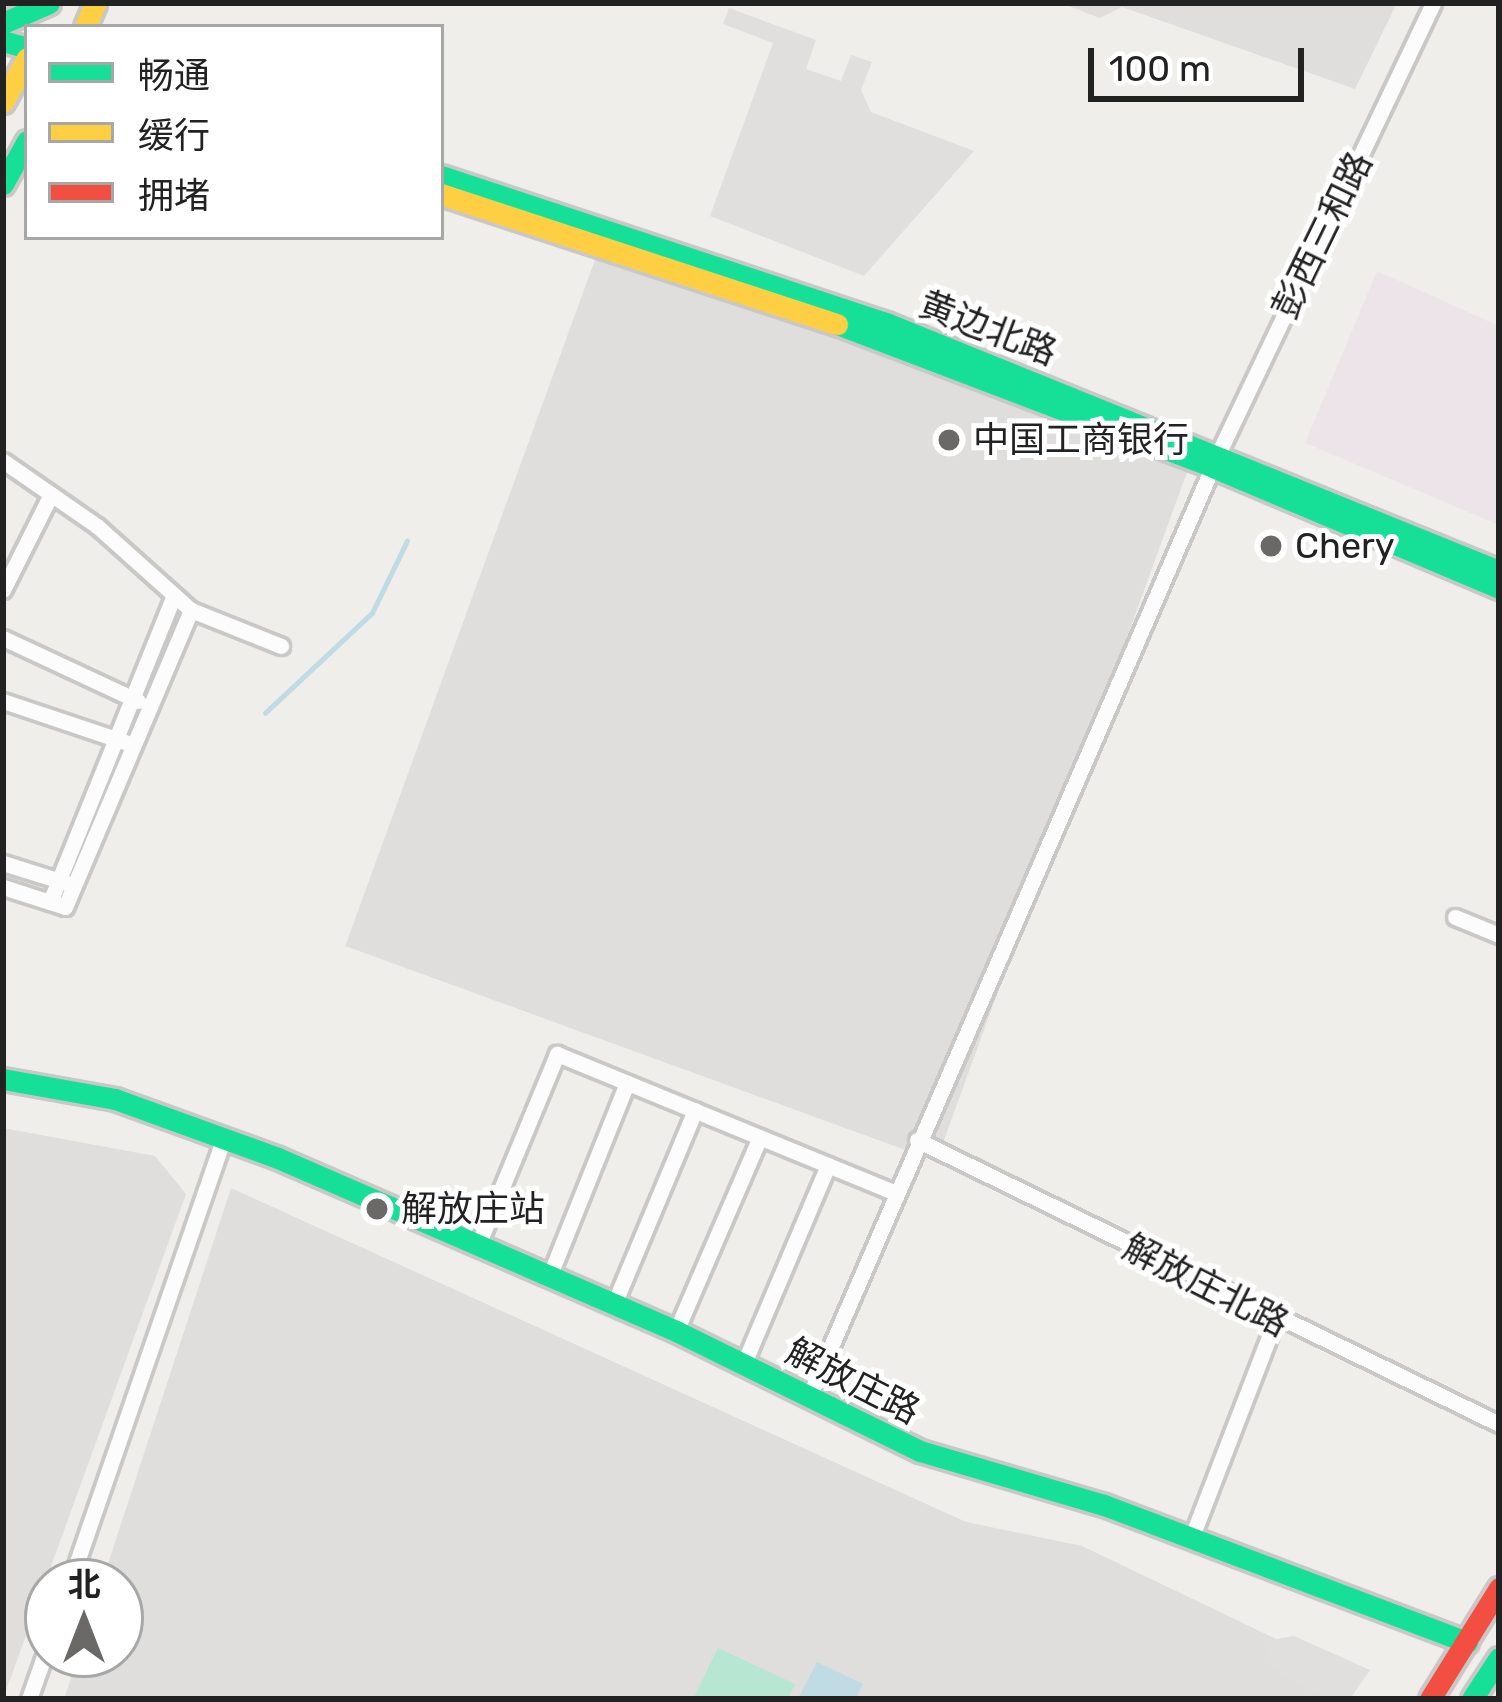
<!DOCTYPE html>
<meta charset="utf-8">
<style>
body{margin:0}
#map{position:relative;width:1502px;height:1702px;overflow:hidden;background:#f0eeeb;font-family:Rubik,"Noto Sans SC",sans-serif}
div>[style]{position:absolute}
.residential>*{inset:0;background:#dfdedc;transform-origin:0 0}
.industrial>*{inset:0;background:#ede4e9}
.pitch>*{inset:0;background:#b7e6d2}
.parking>*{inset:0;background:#e0dfde}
.water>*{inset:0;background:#bfdbe3}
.stream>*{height:4.5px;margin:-2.25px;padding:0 2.25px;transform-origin:2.25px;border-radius:2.25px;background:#bfdbe3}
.roads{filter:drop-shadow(3px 0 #c9c8c7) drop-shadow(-3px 0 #c9c8c7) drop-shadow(0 3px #c9c8c7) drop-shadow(0 -3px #c9c8c7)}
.street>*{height:15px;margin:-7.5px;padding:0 7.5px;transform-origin:7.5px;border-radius:7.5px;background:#fdfcfc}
.fast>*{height:21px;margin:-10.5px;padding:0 10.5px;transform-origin:10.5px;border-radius:10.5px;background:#16e098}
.slow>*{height:21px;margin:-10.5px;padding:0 10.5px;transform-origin:10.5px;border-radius:10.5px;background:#ffcf43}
.jam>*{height:21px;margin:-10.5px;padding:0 10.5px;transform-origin:10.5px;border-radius:10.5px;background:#f24e42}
.dots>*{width:33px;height:33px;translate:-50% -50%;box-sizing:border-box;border:6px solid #fff;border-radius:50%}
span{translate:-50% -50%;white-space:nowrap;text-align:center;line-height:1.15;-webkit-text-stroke:10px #fff;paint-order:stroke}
.street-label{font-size:36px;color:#222}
.poi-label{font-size:36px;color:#222}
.left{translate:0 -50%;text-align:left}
.frame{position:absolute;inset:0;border:6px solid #222;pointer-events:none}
.legend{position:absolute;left:24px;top:24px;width:420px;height:216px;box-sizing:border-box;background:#fff;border:3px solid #a7a7a7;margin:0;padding:15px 21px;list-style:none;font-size:36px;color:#222}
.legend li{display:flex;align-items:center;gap:24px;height:60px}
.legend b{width:60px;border:3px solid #a7a7a7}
.north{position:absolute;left:24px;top:1558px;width:120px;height:120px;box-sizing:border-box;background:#fff;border:3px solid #a7a7a7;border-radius:50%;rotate:0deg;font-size:33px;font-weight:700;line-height:48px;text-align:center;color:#222}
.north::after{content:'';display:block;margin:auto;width:42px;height:54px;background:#6a6968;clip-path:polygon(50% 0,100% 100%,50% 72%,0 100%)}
.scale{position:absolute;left:1088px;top:48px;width:216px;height:54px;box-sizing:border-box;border:6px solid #222;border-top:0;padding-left:15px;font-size:36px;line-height:42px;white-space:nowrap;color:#222;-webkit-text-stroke:9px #fff;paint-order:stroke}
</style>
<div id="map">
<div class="residential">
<i style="clip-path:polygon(1061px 3px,1397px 3px,1355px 89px,1122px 7px,1100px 18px)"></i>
<i style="left:600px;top:246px;width:629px;height:745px;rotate:20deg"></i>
<i style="clip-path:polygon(3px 1128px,155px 1156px,186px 1194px,3px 1699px)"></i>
<i style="clip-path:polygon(231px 1188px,966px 1522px,1082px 1546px,1276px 1639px,1263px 1660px,1327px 1699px,64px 1699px,79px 1654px,120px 1654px,120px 1582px,102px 1582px)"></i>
</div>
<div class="industrial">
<i style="clip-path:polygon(1377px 271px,1499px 326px,1499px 525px,1305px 443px)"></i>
</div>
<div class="pitch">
<i style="clip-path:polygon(718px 1648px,795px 1684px,788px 1699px,693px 1699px)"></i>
</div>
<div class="parking">
<i style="clip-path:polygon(729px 8px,816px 40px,806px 69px,841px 81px,851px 55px,872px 62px,861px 90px,871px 112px,974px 151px,864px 276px,710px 216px,773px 43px,723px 24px)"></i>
<i style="clip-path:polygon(1294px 1636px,1370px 1670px,1350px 1699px,1327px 1699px,1262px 1660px,1276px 1639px)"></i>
</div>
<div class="water">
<i style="clip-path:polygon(817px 1662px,863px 1684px,856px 1699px,798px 1699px)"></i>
</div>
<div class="stream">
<i style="left:265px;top:713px;width:146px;rotate:-43.1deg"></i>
<i style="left:372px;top:613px;width:80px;rotate:-64.1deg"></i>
</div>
<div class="roads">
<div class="street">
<i style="left:3px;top:461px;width:114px;rotate:34.7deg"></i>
<i style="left:97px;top:526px;width:126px;rotate:41.8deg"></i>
<i style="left:191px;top:610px;width:97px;rotate:21.8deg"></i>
<i style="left:3px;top:590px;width:107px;rotate:-63.4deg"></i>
<i style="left:3px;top:638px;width:149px;rotate:25deg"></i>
<i style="left:3px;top:701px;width:129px;rotate:18.6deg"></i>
<i style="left:3px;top:863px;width:67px;rotate:17.4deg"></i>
<i style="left:3px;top:887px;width:65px;rotate:17.9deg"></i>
<i style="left:65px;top:907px;width:323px;rotate:-67deg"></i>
<i style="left:50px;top:902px;width:331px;rotate:-68deg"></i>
<i style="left:1455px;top:917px;width:48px;rotate:22.2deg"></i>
<i style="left:917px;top:1140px;width:648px;rotate:26.01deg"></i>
<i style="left:478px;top:1245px;width:207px;rotate:-67.5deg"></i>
<i style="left:557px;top:1054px;width:364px;rotate:22.3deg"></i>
<i style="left:549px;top:1277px;width:209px;rotate:-68.1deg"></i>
<i style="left:614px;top:1304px;width:210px;rotate:-67.3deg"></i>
<i style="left:676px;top:1331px;width:211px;rotate:-66.6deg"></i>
<i style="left:744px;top:1363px;width:215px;rotate:-67deg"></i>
<i style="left:809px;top:1397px;width:1030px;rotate:-66.55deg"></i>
<i style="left:1219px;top:452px;width:497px;rotate:-64.5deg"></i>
<i style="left:1191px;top:1539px;width:234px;rotate:-68.9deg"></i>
<i style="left:70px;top:1582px;width:468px;rotate:-70.9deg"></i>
<i style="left:29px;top:1699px;width:57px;rotate:-70.6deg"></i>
</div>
<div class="fast">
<i style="left:3px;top:23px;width:50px;rotate:-23.5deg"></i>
<i style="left:3px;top:41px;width:25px;rotate:16deg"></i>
<i style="left:441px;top:176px;width:469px;rotate:18.3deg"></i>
<i style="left:886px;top:323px;width:661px;rotate:22.03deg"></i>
<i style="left:3px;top:184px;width:49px;rotate:-60.8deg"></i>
<i style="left:837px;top:324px;width:402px;rotate:20.8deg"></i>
<i style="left:1213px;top:467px;width:311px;rotate:22.9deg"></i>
<i style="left:3px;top:1079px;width:114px;rotate:10.1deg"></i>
<i style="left:115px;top:1099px;width:173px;rotate:19.9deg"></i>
<i style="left:278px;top:1158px;width:434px;rotate:23.5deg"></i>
<i style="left:676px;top:1331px;width:272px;rotate:26.2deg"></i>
<i style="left:920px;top:1451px;width:192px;rotate:16.4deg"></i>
<i style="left:1104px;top:1505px;width:388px;rotate:20.7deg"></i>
<i style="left:1472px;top:1699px;width:49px;rotate:-56.6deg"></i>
</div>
<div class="slow">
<i style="left:85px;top:27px;width:26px;rotate:-67deg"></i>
<i style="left:3px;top:102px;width:50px;rotate:-61.4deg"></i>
<i style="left:441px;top:194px;width:417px;rotate:18.2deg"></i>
</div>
<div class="jam">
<i style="left:1430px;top:1699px;width:131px;rotate:-58.1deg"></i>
</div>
</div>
<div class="dots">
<i style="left:949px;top:440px;background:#6a6968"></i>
<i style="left:1271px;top:546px;background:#6a6968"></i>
<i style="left:377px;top:1209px;background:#6a6968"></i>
</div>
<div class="street-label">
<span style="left:1322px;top:235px;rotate:-64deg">彭西三和路</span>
<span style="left:988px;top:328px;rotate:21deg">黄边北路</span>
<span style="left:1206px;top:1285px;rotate:27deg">解放庄北路</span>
<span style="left:853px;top:1381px;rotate:27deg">解放庄路</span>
</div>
<div class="poi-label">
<span class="left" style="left:973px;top:440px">中国工商银行</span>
<span class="left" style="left:1295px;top:546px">Chery</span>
<span class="left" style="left:401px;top:1209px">解放庄站</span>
</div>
<div class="frame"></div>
<ul class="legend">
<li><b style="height:15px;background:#16e098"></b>畅通</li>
<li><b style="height:15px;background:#ffcf43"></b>缓行</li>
<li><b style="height:15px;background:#f24e42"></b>拥堵</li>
</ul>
<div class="north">北</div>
<div class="scale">100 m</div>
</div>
